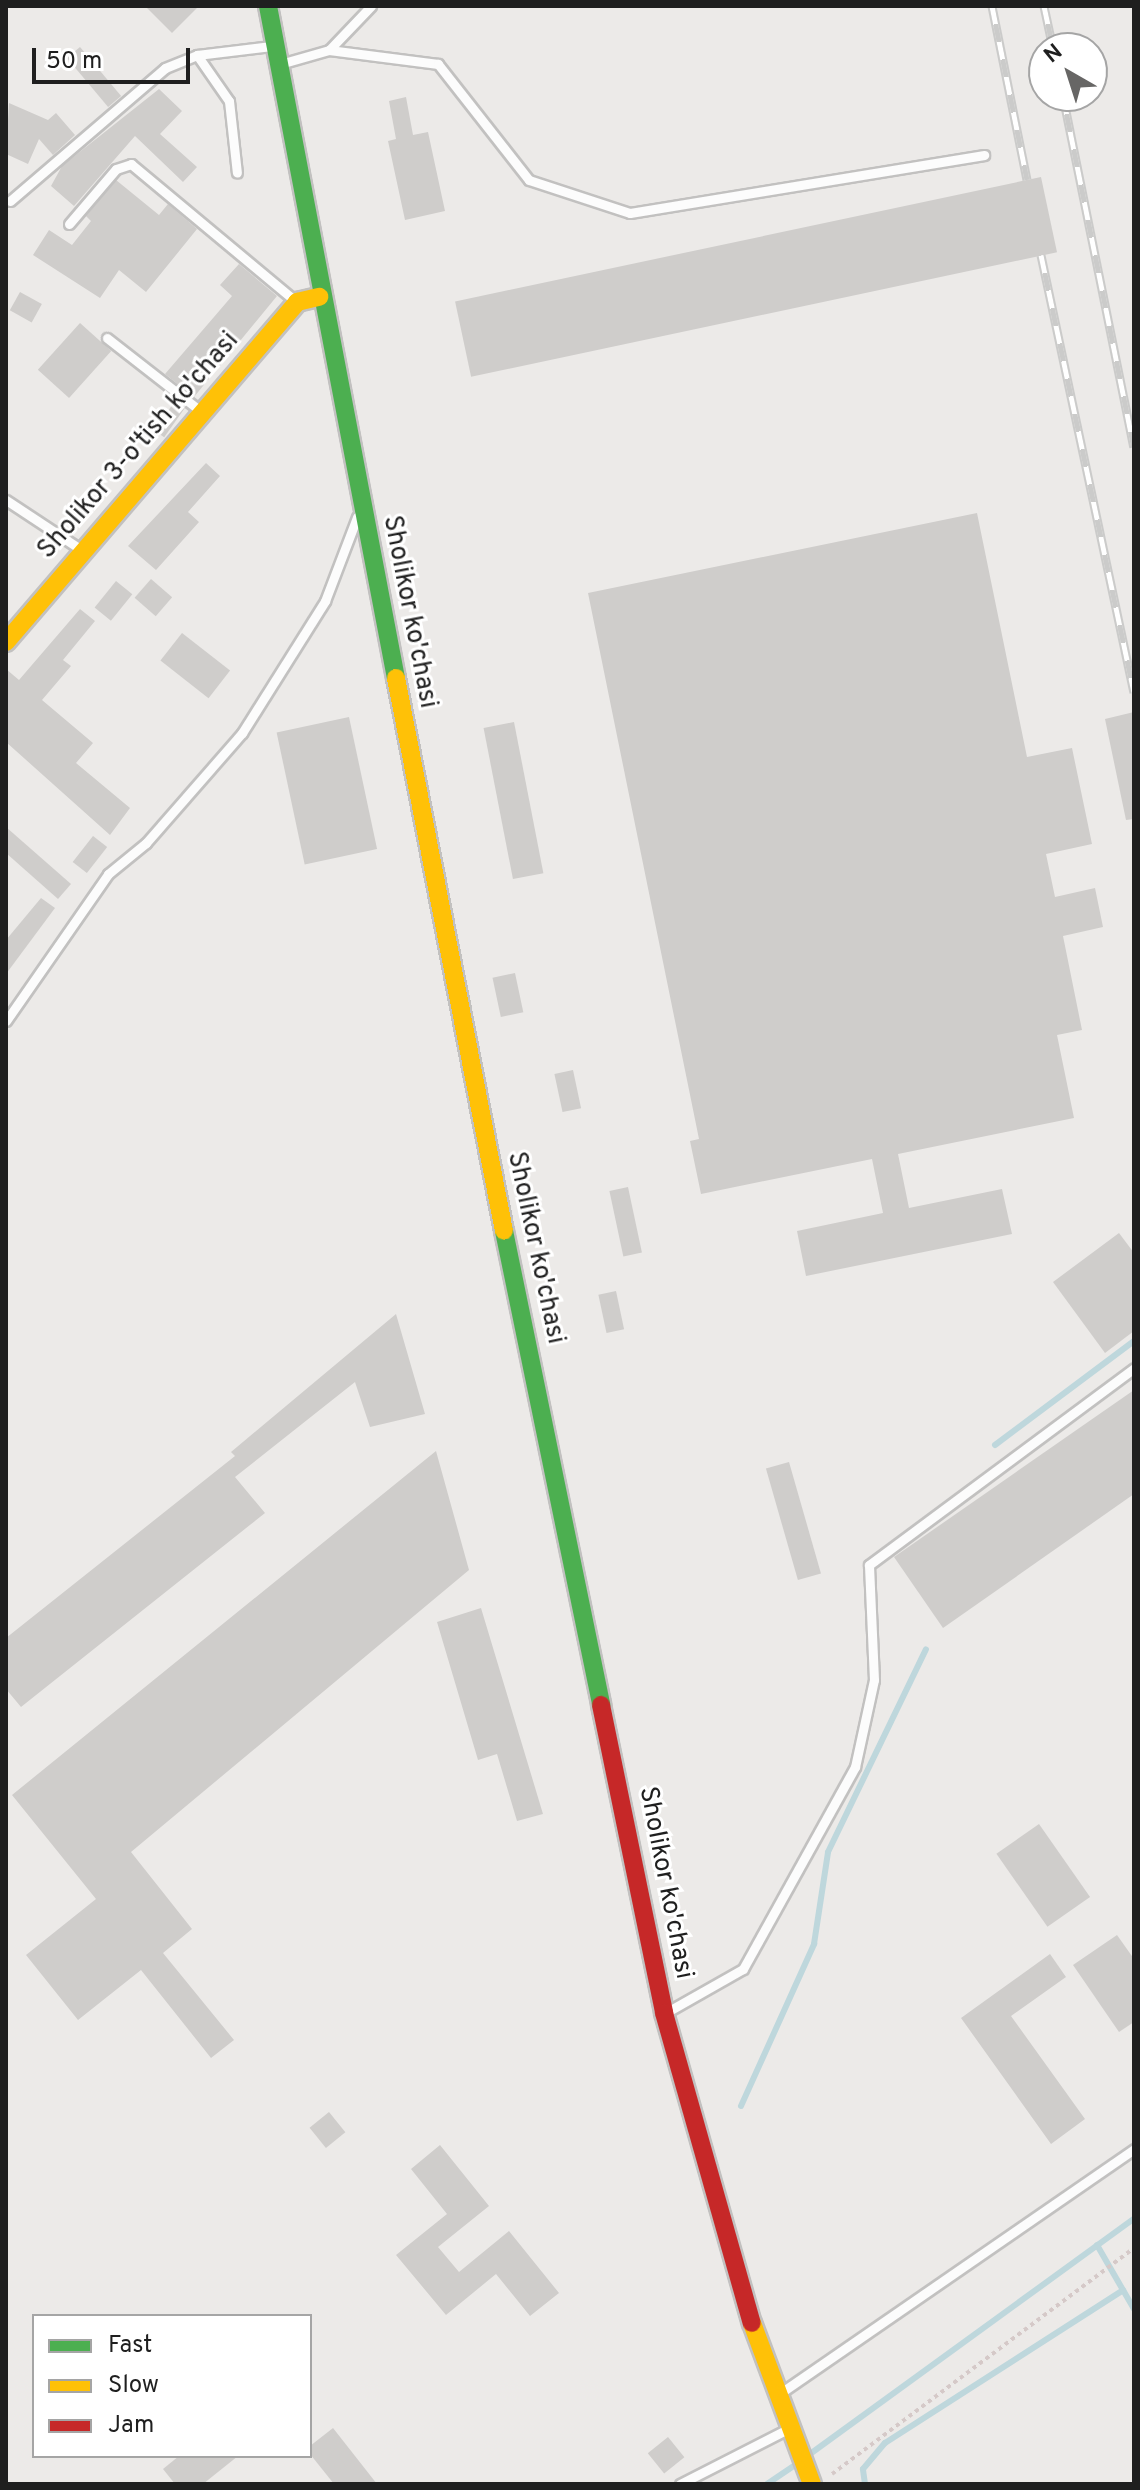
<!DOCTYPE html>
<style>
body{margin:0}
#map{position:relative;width:1140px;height:2490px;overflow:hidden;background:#eceae8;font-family:Overpass,sans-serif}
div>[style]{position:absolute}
.stream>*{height:6px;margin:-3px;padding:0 3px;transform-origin:3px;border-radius:3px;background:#bed7dc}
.building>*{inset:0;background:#cfcdcb;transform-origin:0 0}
.path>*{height:4px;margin-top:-2px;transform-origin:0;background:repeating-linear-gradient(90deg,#d5c9c8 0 4px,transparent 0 8px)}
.roads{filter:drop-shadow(2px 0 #c2c1c0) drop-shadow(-2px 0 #c2c1c0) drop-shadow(0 2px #c2c1c0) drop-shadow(0 -2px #c2c1c0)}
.lane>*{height:9px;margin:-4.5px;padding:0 4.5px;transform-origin:4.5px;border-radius:4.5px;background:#fcfcfc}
.fast>*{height:18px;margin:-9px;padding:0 9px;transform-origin:9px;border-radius:9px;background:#4caf50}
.slow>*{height:18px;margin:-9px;padding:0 9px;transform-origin:9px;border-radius:9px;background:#ffc107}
.jam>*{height:18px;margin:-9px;padding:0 9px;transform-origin:9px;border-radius:9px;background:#c62828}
.rail>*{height:9px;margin-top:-4.5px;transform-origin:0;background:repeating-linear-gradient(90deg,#fff 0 18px,#cbcbca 0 36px);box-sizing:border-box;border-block:2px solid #cbcbca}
span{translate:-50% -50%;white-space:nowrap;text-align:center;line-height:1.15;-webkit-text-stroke:6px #fff;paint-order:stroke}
.street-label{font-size:26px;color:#1f1f1f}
.frame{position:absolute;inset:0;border:8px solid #1f1f1f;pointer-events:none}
.legend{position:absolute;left:32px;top:2314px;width:280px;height:144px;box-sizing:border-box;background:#fff;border:2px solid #a5a5a5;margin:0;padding:10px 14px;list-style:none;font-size:24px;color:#1f1f1f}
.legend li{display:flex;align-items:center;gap:16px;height:40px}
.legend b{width:40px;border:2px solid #a5a5a5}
.north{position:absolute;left:1028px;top:32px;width:80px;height:80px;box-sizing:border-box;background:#fff;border:2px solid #a5a5a5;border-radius:50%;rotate:321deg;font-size:22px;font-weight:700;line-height:32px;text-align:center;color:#1f1f1f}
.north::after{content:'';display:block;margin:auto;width:28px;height:36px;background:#676665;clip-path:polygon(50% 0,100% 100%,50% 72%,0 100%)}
.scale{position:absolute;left:32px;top:48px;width:158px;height:36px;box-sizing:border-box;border:4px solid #1f1f1f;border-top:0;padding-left:10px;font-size:24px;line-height:28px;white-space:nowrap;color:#1f1f1f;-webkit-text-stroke:6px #fff;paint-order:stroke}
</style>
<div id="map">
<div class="stream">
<i style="left:995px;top:1445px;width:174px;rotate:-36.8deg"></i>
<i style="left:741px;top:2106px;width:178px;rotate:-65.7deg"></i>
<i style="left:814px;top:1944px;width:93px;rotate:-81.3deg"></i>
<i style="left:828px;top:1852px;width:225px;rotate:-64.2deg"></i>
<i style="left:1097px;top:2245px;width:74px;rotate:60deg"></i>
<i style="left:810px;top:2454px;width:400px;rotate:-36deg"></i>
<i style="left:767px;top:2484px;width:37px;rotate:-34deg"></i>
<i style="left:865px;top:2484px;width:15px;rotate:-98deg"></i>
<i style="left:863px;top:2469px;width:34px;rotate:-50deg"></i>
<i style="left:885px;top:2443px;width:283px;rotate:-32.7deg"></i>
</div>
<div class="building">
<i style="clip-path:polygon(145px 6px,199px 6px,172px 33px)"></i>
<i style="left:80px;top:47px;width:64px;height:17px;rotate:50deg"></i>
<i style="clip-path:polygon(159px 89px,182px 111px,160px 134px,197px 167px,183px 182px,135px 136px,74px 206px,51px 186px,62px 166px)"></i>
<i style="clip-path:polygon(406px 97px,413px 135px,428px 132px,445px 211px,405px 220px,388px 141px,396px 139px,389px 101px)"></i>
<i style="clip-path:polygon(9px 103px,48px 120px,56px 113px,75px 135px,53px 155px,39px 139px,28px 164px,6px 154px)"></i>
<i style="left:1041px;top:177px;width:77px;height:599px;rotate:78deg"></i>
<i style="clip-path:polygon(116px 180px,159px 215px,168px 204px,197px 229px,146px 292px,119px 270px,100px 298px,33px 255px,49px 230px,72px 245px,91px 221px,86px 216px)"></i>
<i style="clip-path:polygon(239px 264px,277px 296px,194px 397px,165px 374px,232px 296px,220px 285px)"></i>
<i style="left:20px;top:292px;width:25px;height:21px;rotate:29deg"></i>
<i style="left:80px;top:323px;width:42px;height:63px;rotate:42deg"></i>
<i style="left:175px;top:401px;width:12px;height:36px;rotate:35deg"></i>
<i style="clip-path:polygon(206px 463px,220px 476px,188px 512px,199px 522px,156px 570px,128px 546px)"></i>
<i style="clip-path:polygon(977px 513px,1027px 757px,1072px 748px,1092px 844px,1046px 854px,1055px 897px,1095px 888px,1103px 927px,1063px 936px,1082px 1030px,1057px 1035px,1074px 1118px,898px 1154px,909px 1208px,1002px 1189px,1012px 1234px,806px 1276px,797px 1231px,883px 1213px,872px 1159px,701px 1194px,690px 1141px,699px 1139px,588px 593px)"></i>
<i style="left:151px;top:579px;width:28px;height:25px;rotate:41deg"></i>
<i style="left:116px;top:581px;width:21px;height:34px;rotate:39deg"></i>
<i style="clip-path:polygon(80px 609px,95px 621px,63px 660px,71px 666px,42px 700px,93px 743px,76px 763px,130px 808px,110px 835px,6px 742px,6px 669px,19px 680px)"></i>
<i style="left:182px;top:633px;width:61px;height:35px;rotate:38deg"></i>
<i style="clip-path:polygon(1134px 712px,1134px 819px,1126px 820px,1105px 719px)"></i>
<i style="left:349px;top:717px;width:135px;height:74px;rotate:78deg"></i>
<i style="left:514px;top:722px;width:154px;height:31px;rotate:79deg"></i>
<i style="clip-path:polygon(6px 827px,71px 884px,58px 899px,6px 853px)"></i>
<i style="left:93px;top:836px;width:18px;height:33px;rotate:38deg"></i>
<i style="clip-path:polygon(41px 898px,55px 908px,6px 974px,6px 940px)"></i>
<i style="left:515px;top:973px;width:40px;height:23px;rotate:78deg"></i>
<i style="left:573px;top:1070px;width:39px;height:19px;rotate:78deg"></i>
<i style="left:628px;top:1187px;width:67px;height:19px;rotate:78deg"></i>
<i style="clip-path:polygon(1119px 1233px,1134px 1253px,1134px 1331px,1105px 1353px,1053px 1282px)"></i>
<i style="left:616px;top:1291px;width:39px;height:18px;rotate:78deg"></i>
<i style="clip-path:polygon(396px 1314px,425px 1414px,370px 1427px,355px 1382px,235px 1477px,265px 1513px,21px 1707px,6px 1689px,6px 1638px,235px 1456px,231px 1452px)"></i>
<i style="clip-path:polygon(1134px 1390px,1134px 1494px,943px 1628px,894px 1557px)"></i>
<i style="clip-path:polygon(436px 1451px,469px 1570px,131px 1852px,192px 1929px,163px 1953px,234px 2040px,211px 2058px,141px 1970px,78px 2020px,26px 1955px,96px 1899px,12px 1795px)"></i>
<i style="left:789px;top:1462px;width:116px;height:24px;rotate:74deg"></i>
<i style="clip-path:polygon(481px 1608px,543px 1814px,517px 1821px,497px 1754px,478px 1760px,437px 1622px)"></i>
<i style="left:1039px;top:1824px;width:89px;height:52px;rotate:55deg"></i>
<i style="clip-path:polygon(1117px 1935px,1134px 1959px,1134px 2022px,1119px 2032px,1073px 1965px)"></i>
<i style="clip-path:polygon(1050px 1954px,1066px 1977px,1011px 2016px,1085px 2119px,1051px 2144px,961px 2018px)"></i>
<i style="left:329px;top:2112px;width:26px;height:25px;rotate:51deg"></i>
<i style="clip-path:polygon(440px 2145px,489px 2206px,438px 2247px,459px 2272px,509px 2231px,559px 2293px,530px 2316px,496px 2274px,446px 2315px,396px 2255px,447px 2214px,411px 2169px)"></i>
<i style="clip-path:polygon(333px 2428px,377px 2484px,334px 2484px,310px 2454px,310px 2446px)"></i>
<i style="left:668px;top:2437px;width:26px;height:26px;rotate:51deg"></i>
<i style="clip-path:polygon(179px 2456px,238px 2456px,203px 2484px,175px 2484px,163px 2469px)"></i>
</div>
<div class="path">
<i style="left:832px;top:2474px;width:377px;rotate:-36.8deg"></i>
</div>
<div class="roads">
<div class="lane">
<i style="left:329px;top:50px;width:61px;rotate:-46.3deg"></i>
<i style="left:197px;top:55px;width:56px;rotate:55.2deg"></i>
<i style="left:229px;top:101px;width:72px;rotate:83.7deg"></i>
<i style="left:280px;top:64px;width:51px;rotate:-15.9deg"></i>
<i style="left:329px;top:50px;width:110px;rotate:7.3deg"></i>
<i style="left:438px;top:64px;width:147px;rotate:51.9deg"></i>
<i style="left:529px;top:180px;width:106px;rotate:18.1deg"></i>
<i style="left:630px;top:213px;width:359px;rotate:-9.3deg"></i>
<i style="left:10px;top:201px;width:204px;rotate:-40.6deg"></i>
<i style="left:165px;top:68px;width:35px;rotate:-22deg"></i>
<i style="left:197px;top:55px;width:75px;rotate:-6.9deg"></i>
<i style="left:69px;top:224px;width:72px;rotate:-49.5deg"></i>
<i style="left:116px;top:169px;width:16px;rotate:-18deg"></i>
<i style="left:131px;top:164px;width:212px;rotate:39.8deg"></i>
<i style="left:107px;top:338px;width:117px;rotate:38deg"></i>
<i style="left:6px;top:500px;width:89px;rotate:33.5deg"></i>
<i style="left:6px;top:1021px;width:179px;rotate:-55.2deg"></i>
<i style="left:108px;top:874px;width:49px;rotate:-39.2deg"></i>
<i style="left:146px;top:843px;width:146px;rotate:-48.9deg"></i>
<i style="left:242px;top:733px;width:156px;rotate:-57.8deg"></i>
<i style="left:325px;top:601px;width:90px;rotate:-69.1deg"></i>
<i style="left:667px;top:2012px;width:87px;rotate:-29.5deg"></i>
<i style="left:743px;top:1969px;width:231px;rotate:-61deg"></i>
<i style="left:855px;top:1767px;width:89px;rotate:-77.7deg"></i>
<i style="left:874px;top:1680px;width:115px;rotate:-92.5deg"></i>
<i style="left:869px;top:1565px;width:330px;rotate:-36.6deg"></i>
<i style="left:782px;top:2392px;width:428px;rotate:-34.6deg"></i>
<i style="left:680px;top:2484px;width:121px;rotate:-27deg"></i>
</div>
<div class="fast">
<i style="left:268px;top:6px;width:684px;rotate:79.22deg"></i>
<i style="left:504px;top:1231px;width:484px;rotate:78.4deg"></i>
</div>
<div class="slow">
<i style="left:6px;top:642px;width:448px;rotate:-49.4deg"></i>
<i style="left:297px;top:302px;width:23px;rotate:-13deg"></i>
<i style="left:396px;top:678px;width:563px;rotate:78.95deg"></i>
<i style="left:752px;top:2323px;width:172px;rotate:69.6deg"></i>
</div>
<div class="jam">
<i style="left:601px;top:1705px;width:314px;rotate:78.4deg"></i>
<i style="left:664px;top:2013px;width:322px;rotate:74.2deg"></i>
</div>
</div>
<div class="rail">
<i style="left:992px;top:6px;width:177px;rotate:78.6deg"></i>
<i style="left:1044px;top:6px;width:43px;rotate:77.9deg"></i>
<i style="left:1063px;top:96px;width:358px;rotate:78.6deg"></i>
<i style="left:1041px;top:255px;width:447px;rotate:78deg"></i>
</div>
<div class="street-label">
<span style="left:139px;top:446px;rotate:-49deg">Sholikor 3-o'tish ko'chasi</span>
<span style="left:409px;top:612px;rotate:79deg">Sholikor ko'chasi</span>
<span style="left:535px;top:1248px;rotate:78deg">Sholikor ko'chasi</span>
<span style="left:665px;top:1883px;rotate:79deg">Sholikor ko'chasi</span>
</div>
<div class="frame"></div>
<ul class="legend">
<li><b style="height:10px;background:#4caf50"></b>Fast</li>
<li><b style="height:10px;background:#ffc107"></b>Slow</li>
<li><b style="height:10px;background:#c62828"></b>Jam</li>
</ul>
<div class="north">N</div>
<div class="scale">50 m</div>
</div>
